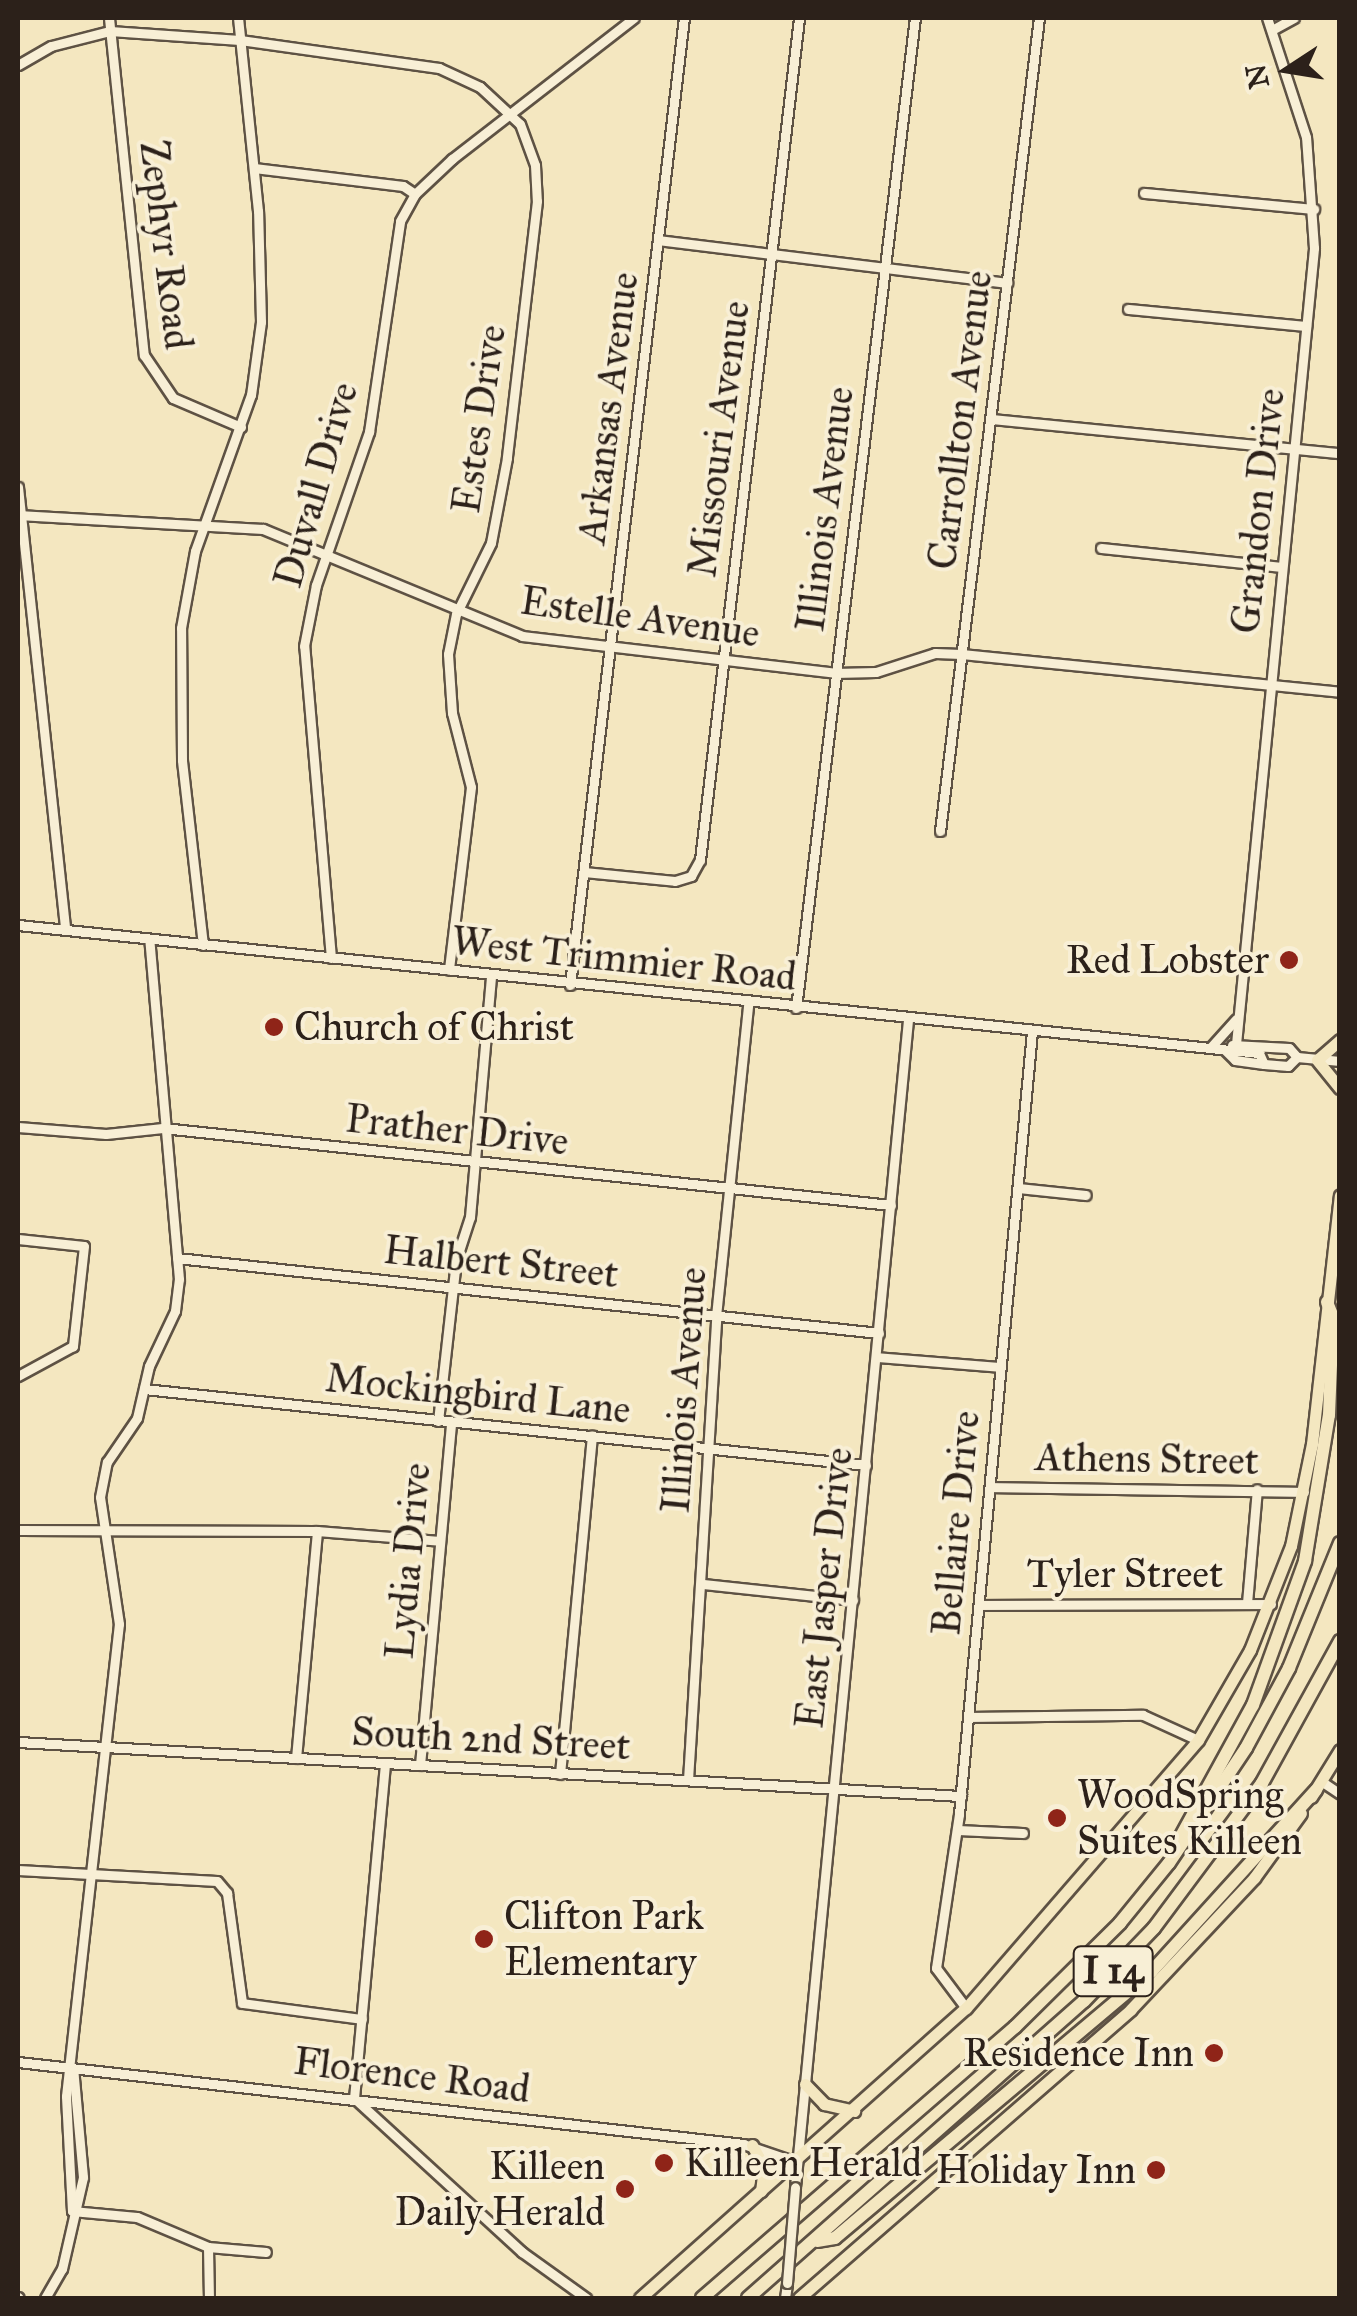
<!DOCTYPE html>
<style>
body{margin:0}
#map{position:relative;width:1357px;height:2316px;overflow:hidden;background:#f4e7c0;font-family:"IM FELL Great Primer",serif}
div>[style]{position:absolute}
.roads{filter:drop-shadow(2px 0 #5e5244) drop-shadow(-2px 0 #5e5244) drop-shadow(0 2px #5e5244) drop-shadow(0 -2px #5e5244)}
.minor>*{height:9px;margin:-4.5px;padding:0 4.5px;transform-origin:4.5px;border-radius:4.5px;background:#f8efd6}
.major>*{height:11px;margin:-5.5px;padding:0 5.5px;transform-origin:5.5px;border-radius:5.5px;background:#f4e7c0}
.highway>*{height:12px;margin:-6px;padding:0 6px;transform-origin:6px;border-radius:6px;background:#f4e7c0}
.bridges{filter:drop-shadow(2px 0 #5e5244) drop-shadow(-2px 0 #5e5244) drop-shadow(0 2px #5e5244) drop-shadow(0 -2px #5e5244)}
.minor-bridge>*{height:9px;margin:-4.5px;padding:0 4.5px;transform-origin:4.5px;border-radius:4.5px;background:#f8efd6}
.dots>*{width:28px;height:28px;translate:-50% -50%;box-sizing:border-box;border:5px solid #f8efd6;border-radius:50%}
span{translate:-50% -50%;white-space:nowrap;text-align:center;line-height:1.15;-webkit-text-stroke:8px #f8efd6;paint-order:stroke}
.shield-label span{padding:2px 8px;background:#f8efd6;border:2px solid;border-radius:8px;-webkit-text-stroke-width:0}
.shield-label{font-size:38px;color:#2c211a;font-weight:700}
.street-label{font-size:40px;color:#2c211a}
.poi-label{font-size:40px;color:#2c211a}
.right{translate:-100% -50%;text-align:right}
.left{translate:0 -50%;text-align:left}
.frame{position:absolute;inset:0;border:20px solid #2c211a;pointer-events:none}
.north{position:absolute;left:1237px;top:20px;width:100px;height:100px;-webkit-text-stroke:8px #f8efd6;paint-order:stroke;rotate:258deg;font-size:28px;font-weight:700;line-height:40px;text-align:center;color:#2c211a}
.north::after{content:'';display:block;margin:auto;width:35px;height:45px;background:#2c211a;clip-path:polygon(50% 0,100% 100%,50% 72%,0 100%)}
</style>
<div id="map">
<div class="roads">
<div class="minor">
<i style="left:109px;top:18px;width:339px;rotate:84.1deg"></i>
<i style="left:144px;top:355px;width:52px;rotate:56deg"></i>
<i style="left:173px;top:398px;width:74px;rotate:23.1deg"></i>
<i style="left:1272px;top:30px;width:25px;rotate:-29deg"></i>
<i style="left:18px;top:65px;width:38px;rotate:-30deg"></i>
<i style="left:51px;top:46px;width:61px;rotate:-14.3deg"></i>
<i style="left:110px;top:31px;width:130px;rotate:4deg"></i>
<i style="left:240px;top:40px;width:201px;rotate:8deg"></i>
<i style="left:439px;top:68px;width:45px;rotate:24.9deg"></i>
<i style="left:480px;top:87px;width:54px;rotate:42.8deg"></i>
<i style="left:520px;top:124px;width:44px;rotate:69.9deg"></i>
<i style="left:535px;top:165px;width:36px;rotate:87deg"></i>
<i style="left:537px;top:201px;width:259px;rotate:96.7deg"></i>
<i style="left:507px;top:458px;width:86px;rotate:100.7deg"></i>
<i style="left:491px;top:543px;width:79px;rotate:116.2deg"></i>
<i style="left:456px;top:614px;width:41px;rotate:101.3deg"></i>
<i style="left:448px;top:654px;width:59px;rotate:86.1deg"></i>
<i style="left:452px;top:713px;width:76px;rotate:75.6deg"></i>
<i style="left:471px;top:787px;width:184px;rotate:96.9deg"></i>
<i style="left:254px;top:168px;width:150px;rotate:6.9deg"></i>
<i style="left:403px;top:186px;width:14px;rotate:34deg"></i>
<i style="left:1144px;top:193px;width:171px;rotate:5.4deg"></i>
<i style="left:658px;top:240px;width:352px;rotate:7deg"></i>
<i style="left:1128px;top:309px;width:179px;rotate:5.5deg"></i>
<i style="left:991px;top:419px;width:351px;rotate:5.6deg"></i>
<i style="left:18px;top:487px;width:445px;rotate:83.9deg"></i>
<i style="left:18px;top:515px;width:245px;rotate:3.3deg"></i>
<i style="left:263px;top:529px;width:280px;rotate:22.4deg"></i>
<i style="left:522px;top:636px;width:315px;rotate:6.7deg"></i>
<i style="left:835px;top:673px;width:41px;rotate:-1.4deg"></i>
<i style="left:876px;top:672px;width:62px;rotate:-17.9deg"></i>
<i style="left:935px;top:653px;width:26px;rotate:2deg"></i>
<i style="left:961px;top:654px;width:381px;rotate:5.7deg"></i>
<i style="left:1101px;top:548px;width:182px;rotate:6deg"></i>
<i style="left:940px;top:831px;width:819px;rotate:-83.06deg"></i>
<i style="left:584px;top:872px;width:91px;rotate:5.6deg"></i>
<i style="left:675px;top:881px;width:17px;rotate:-17deg"></i>
<i style="left:691px;top:876px;width:18px;rotate:-61deg"></i>
<i style="left:700px;top:860px;width:848px;rotate:-83.29deg"></i>
<i style="left:18px;top:925px;width:1248px;rotate:5.89deg"></i>
<i style="left:1259px;top:1053px;width:12px;rotate:66deg"></i>
<i style="left:203px;top:945px;width:186px;rotate:-96.5deg"></i>
<i style="left:182px;top:760px;width:132px;rotate:-90.4deg"></i>
<i style="left:181px;top:628px;width:78px;rotate:-79.7deg"></i>
<i style="left:195px;top:551px;width:166px;rotate:-70.3deg"></i>
<i style="left:251px;top:395px;width:74px;rotate:-82.2deg"></i>
<i style="left:261px;top:322px;width:111px;rotate:-91.5deg"></i>
<i style="left:258px;top:211px;width:194px;rotate:-95.9deg"></i>
<i style="left:331px;top:958px;width:313px;rotate:-94.9deg"></i>
<i style="left:304px;top:646px;width:62px;rotate:-78.9deg"></i>
<i style="left:316px;top:585px;width:162px;rotate:-70.9deg"></i>
<i style="left:369px;top:432px;width:213px;rotate:-81.6deg"></i>
<i style="left:400px;top:221px;width:31px;rotate:-61deg"></i>
<i style="left:415px;top:194px;width:51px;rotate:-43.4deg"></i>
<i style="left:452px;top:159px;width:230px;rotate:-37.8deg"></i>
<i style="left:570px;top:985px;width:974px;rotate:-83.28deg"></i>
<i style="left:796px;top:1008px;width:997px;rotate:-83.15deg"></i>
<i style="left:1236px;top:1044px;width:800px;rotate:-84.4deg"></i>
<i style="left:1314px;top:248px;width:111px;rotate:-94.1deg"></i>
<i style="left:1306px;top:137px;width:125px;rotate:-108.1deg"></i>
<i style="left:1232px;top:1045px;width:57px;rotate:3deg"></i>
<i style="left:1289px;top:1048px;width:12px;rotate:48deg"></i>
<i style="left:1297px;top:1057px;width:43px;rotate:5.3deg"></i>
<i style="left:1210px;top:1048px;width:39px;rotate:-48deg"></i>
<i style="left:1225px;top:1050px;width:14px;rotate:45deg"></i>
<i style="left:1235px;top:1060px;width:29px;rotate:8deg"></i>
<i style="left:1264px;top:1064px;width:24px;rotate:5deg"></i>
<i style="left:1288px;top:1066px;width:13px;rotate:-45deg"></i>
<i style="left:18px;top:1127px;width:88px;rotate:4.5deg"></i>
<i style="left:106px;top:1134px;width:57px;rotate:-6deg"></i>
<i style="left:163px;top:1128px;width:732px;rotate:6.04deg"></i>
<i style="left:1018px;top:1188px;width:68px;rotate:5.9deg"></i>
<i style="left:18px;top:1239px;width:66px;rotate:6.1deg"></i>
<i style="left:84px;top:1246px;width:101px;rotate:96.3deg"></i>
<i style="left:73px;top:1346px;width:63px;rotate:151.4deg"></i>
<i style="left:177px;top:1258px;width:706px;rotate:6.1deg"></i>
<i style="left:876px;top:1357px;width:125px;rotate:4.6deg"></i>
<i style="left:144px;top:1389px;width:726px;rotate:6.01deg"></i>
<i style="left:438px;top:1421px;width:162px;rotate:-83.6deg"></i>
<i style="left:456px;top:1260px;width:45px;rotate:-72deg"></i>
<i style="left:470px;top:1217px;width:243px;rotate:-85deg"></i>
<i style="left:990px;top:1487px;width:314px;rotate:0.9deg"></i>
<i style="left:18px;top:1530px;width:299px;rotate:0.2deg"></i>
<i style="left:317px;top:1531px;width:123px;rotate:4.6deg"></i>
<i style="left:703px;top:1584px;width:151px;rotate:6.1deg"></i>
<i style="left:1247px;top:1603px;width:114px;rotate:-85deg"></i>
<i style="left:979px;top:1605px;width:292px;rotate:-0.2deg"></i>
<i style="left:968px;top:1717px;width:175px;rotate:-0.7deg"></i>
<i style="left:1143px;top:1715px;width:60px;rotate:24.4deg"></i>
<i style="left:18px;top:1742px;width:945px;rotate:3.28deg"></i>
<i style="left:296px;top:1758px;width:228px;rotate:-84.7deg"></i>
<i style="left:385px;top:1764px;width:335px;rotate:95.3deg"></i>
<i style="left:354px;top:2098px;width:228px;rotate:42.5deg"></i>
<i style="left:522px;top:2252px;width:79px;rotate:35.7deg"></i>
<i style="left:420px;top:1765px;width:344px;rotate:-84.8deg"></i>
<i style="left:560px;top:1774px;width:340px;rotate:-84.6deg"></i>
<i style="left:688px;top:1780px;width:465px;rotate:-86.5deg"></i>
<i style="left:716px;top:1316px;width:314px;rotate:-84.1deg"></i>
<i style="left:1321px;top:1781px;width:23px;rotate:34deg"></i>
<i style="left:957px;top:1830px;width:66px;rotate:2.6deg"></i>
<i style="left:18px;top:1870px;width:199px;rotate:3.2deg"></i>
<i style="left:217px;top:1881px;width:16px;rotate:50deg"></i>
<i style="left:227px;top:1893px;width:111px;rotate:82.2deg"></i>
<i style="left:242px;top:2003px;width:121px;rotate:7.6deg"></i>
<i style="left:966px;top:2008px;width:50px;rotate:-126.9deg"></i>
<i style="left:936px;top:1968px;width:156px;rotate:-81.5deg"></i>
<i style="left:959px;top:1814px;width:785px;rotate:-84.67deg"></i>
<i style="left:18px;top:2062px;width:730px;rotate:6.45deg"></i>
<i style="left:743px;top:2144px;width:56px;rotate:18.8deg"></i>
<i style="left:795px;top:2187px;width:1173px;rotate:-84.47deg"></i>
<i style="left:72px;top:2211px;width:115px;rotate:-93deg"></i>
<i style="left:66px;top:2096px;width:475px;rotate:-83.6deg"></i>
<i style="left:119px;top:1624px;width:128px;rotate:-98.5deg"></i>
<i style="left:100px;top:1497px;width:36px;rotate:-79deg"></i>
<i style="left:107px;top:1462px;width:53px;rotate:-55.7deg"></i>
<i style="left:137px;top:1418px;width:53px;rotate:-77deg"></i>
<i style="left:149px;top:1366px;width:61px;rotate:-64.7deg"></i>
<i style="left:175px;top:1311px;width:32px;rotate:-83deg"></i>
<i style="left:179px;top:1279px;width:341px;rotate:-95deg"></i>
<i style="left:72px;top:2211px;width:65px;rotate:5.3deg"></i>
<i style="left:137px;top:2217px;width:77px;rotate:22.9deg"></i>
<i style="left:208px;top:2247px;width:58px;rotate:4.9deg"></i>
<i style="left:208px;top:2247px;width:51px;rotate:88.9deg"></i>
<i style="left:18px;top:2297px;width:1px;rotate:45deg"></i>
<i style="left:45px;top:2298px;width:34px;rotate:-60deg"></i>
<i style="left:62px;top:2269px;width:94px;rotate:-77.1deg"></i>
<i style="left:83px;top:2177px;width:109px;rotate:-95.2deg"></i>
<i style="left:785px;top:2298px;width:15px;rotate:-82deg"></i>
</div>
<div class="major">
<i style="left:1340px;top:1040px;width:30px;rotate:139deg"></i>
<i style="left:1317px;top:1060px;width:36px;rotate:51deg"></i>
<i style="left:1311px;top:1797px;width:55px;rotate:-58.3deg"></i>
<i style="left:805px;top:2084px;width:28px;rotate:46deg"></i>
<i style="left:824px;top:2104px;width:31px;rotate:13deg"></i>
<i style="left:752px;top:2145px;width:25px;rotate:61deg"></i>
<i style="left:764px;top:2167px;width:24px;rotate:97deg"></i>
<i style="left:640px;top:2298px;width:436px;rotate:-41.7deg"></i>
<i style="left:966px;top:2008px;width:354px;rotate:-49.1deg"></i>
<i style="left:1198px;top:1740px;width:104px;rotate:-60deg"></i>
<i style="left:1250px;top:1650px;width:112px;rotate:-68.5deg"></i>
<i style="left:1291px;top:1546px;width:104px;rotate:-78.4deg"></i>
<i style="left:1312px;top:1444px;width:250px;rotate:-83.6deg"></i>
<i style="left:799px;top:2298px;width:440px;rotate:-41deg"></i>
<i style="left:1131px;top:2009px;width:180px;rotate:-46.8deg"></i>
<i style="left:1254px;top:1878px;width:80px;rotate:-54.1deg"></i>
</div>
<div class="highway">
<i style="left:1173px;top:1851px;width:166px;rotate:-61.3deg"></i>
<i style="left:1253px;top:1705px;width:153px;rotate:-70.1deg"></i>
<i style="left:1305px;top:1561px;width:148px;rotate:-80.7deg"></i>
<i style="left:1329px;top:1415px;width:98px;rotate:-87.7deg"></i>
<i style="left:1333px;top:1317px;width:16px;rotate:-112deg"></i>
<i style="left:817px;top:2241px;width:18px;rotate:-9deg"></i>
<i style="left:835px;top:2238px;width:414px;rotate:-40.1deg"></i>
<i style="left:1152px;top:1971px;width:244px;rotate:-47.8deg"></i>
<i style="left:702px;top:2298px;width:414px;rotate:-40.9deg"></i>
<i style="left:1015px;top:2027px;width:148px;rotate:-44.7deg"></i>
<i style="left:1120px;top:1923px;width:77px;rotate:-50.8deg"></i>
<i style="left:1169px;top:1863px;width:138px;rotate:-56.2deg"></i>
<i style="left:1246px;top:1748px;width:91px;rotate:-61.7deg"></i>
<i style="left:1289px;top:1668px;width:135px;rotate:-67.8deg"></i>
<i style="left:748px;top:2298px;width:448px;rotate:-41.5deg"></i>
<i style="left:1084px;top:2001px;width:101px;rotate:-46.2deg"></i>
<i style="left:1154px;top:1928px;width:181px;rotate:-53.3deg"></i>
<i style="left:1262px;top:1783px;width:162px;rotate:-61.2deg"></i>
</div>
</div>
<div class="bridges">
<div class="minor-bridge">
<i style="left:787px;top:2283px;width:96px;rotate:-85.2deg"></i>
</div>
</div>
<div class="dots">
<i style="left:1289px;top:960px;background:#8f2418"></i>
<i style="left:274px;top:1027px;background:#8f2418"></i>
<i style="left:1057px;top:1818px;background:#8f2418"></i>
<i style="left:484px;top:1939px;background:#8f2418"></i>
<i style="left:1214px;top:2053px;background:#8f2418"></i>
<i style="left:664px;top:2163px;background:#8f2418"></i>
<i style="left:1156px;top:2170px;background:#8f2418"></i>
<i style="left:625px;top:2189px;background:#8f2418"></i>
</div>
<div class="shield-label">
<span style="left:1113px;top:1971px">I 14</span>
</div>
<div class="street-label">
<span style="left:166px;top:245px;rotate:83deg">Zephyr Road</span>
<span style="left:608px;top:408px;rotate:-83deg">Arkansas Avenue</span>
<span style="left:479px;top:419px;rotate:-82deg">Estes Drive</span>
<span style="left:960px;top:420px;rotate:-83deg">Carrollton Avenue</span>
<span style="left:719px;top:439px;rotate:-83deg">Missouri Avenue</span>
<span style="left:316px;top:485px;rotate:-74deg">Duvall Drive</span>
<span style="left:825px;top:509px;rotate:-83deg">Illinois Avenue</span>
<span style="left:1258px;top:511px;rotate:-84deg">Grandon Drive</span>
<span style="left:640px;top:617px;rotate:8deg">Estelle Avenue</span>
<span style="left:624px;top:959px;rotate:6deg">West Trimmier Road</span>
<span style="left:457px;top:1130px;rotate:6deg">Prather Drive</span>
<span style="left:501px;top:1262px;rotate:6deg">Halbert Street</span>
<span style="left:684px;top:1390px;rotate:-86deg">Illinois Avenue</span>
<span style="left:478px;top:1394px;rotate:6deg">Mockingbird Lane</span>
<span style="left:1147px;top:1459px;rotate:1deg">Athens Street</span>
<span style="left:956px;top:1523px;rotate:-85deg">Bellaire Drive</span>
<span style="left:408px;top:1561px;rotate:-85deg">Lydia Drive</span>
<span style="left:1125px;top:1574px">Tyler Street</span>
<span style="left:824px;top:1588px;rotate:-84deg">East Jasper Drive</span>
<span style="left:491px;top:1739px;rotate:3deg">South 2nd Street</span>
<span style="left:412px;top:2075px;rotate:7deg">Florence Road</span>
</div>
<div class="poi-label">
<span class="right" style="left:1269px;top:960px">Red Lobster</span>
<span class="left" style="left:294px;top:1027px">Church of Christ</span>
<span class="left" style="left:1077px;top:1818px">WoodSpring<br>Suites Killeen</span>
<span class="left" style="left:504px;top:1939px">Clifton Park<br>Elementary</span>
<span class="right" style="left:1194px;top:2053px">Residence Inn</span>
<span class="left" style="left:684px;top:2163px">Killeen Herald</span>
<span class="right" style="left:605px;top:2189px">Killeen<br>Daily Herald</span>
<span class="right" style="left:1136px;top:2170px">Holiday Inn</span>
</div>
<div class="frame"></div>
<div class="north">N</div>
</div>
